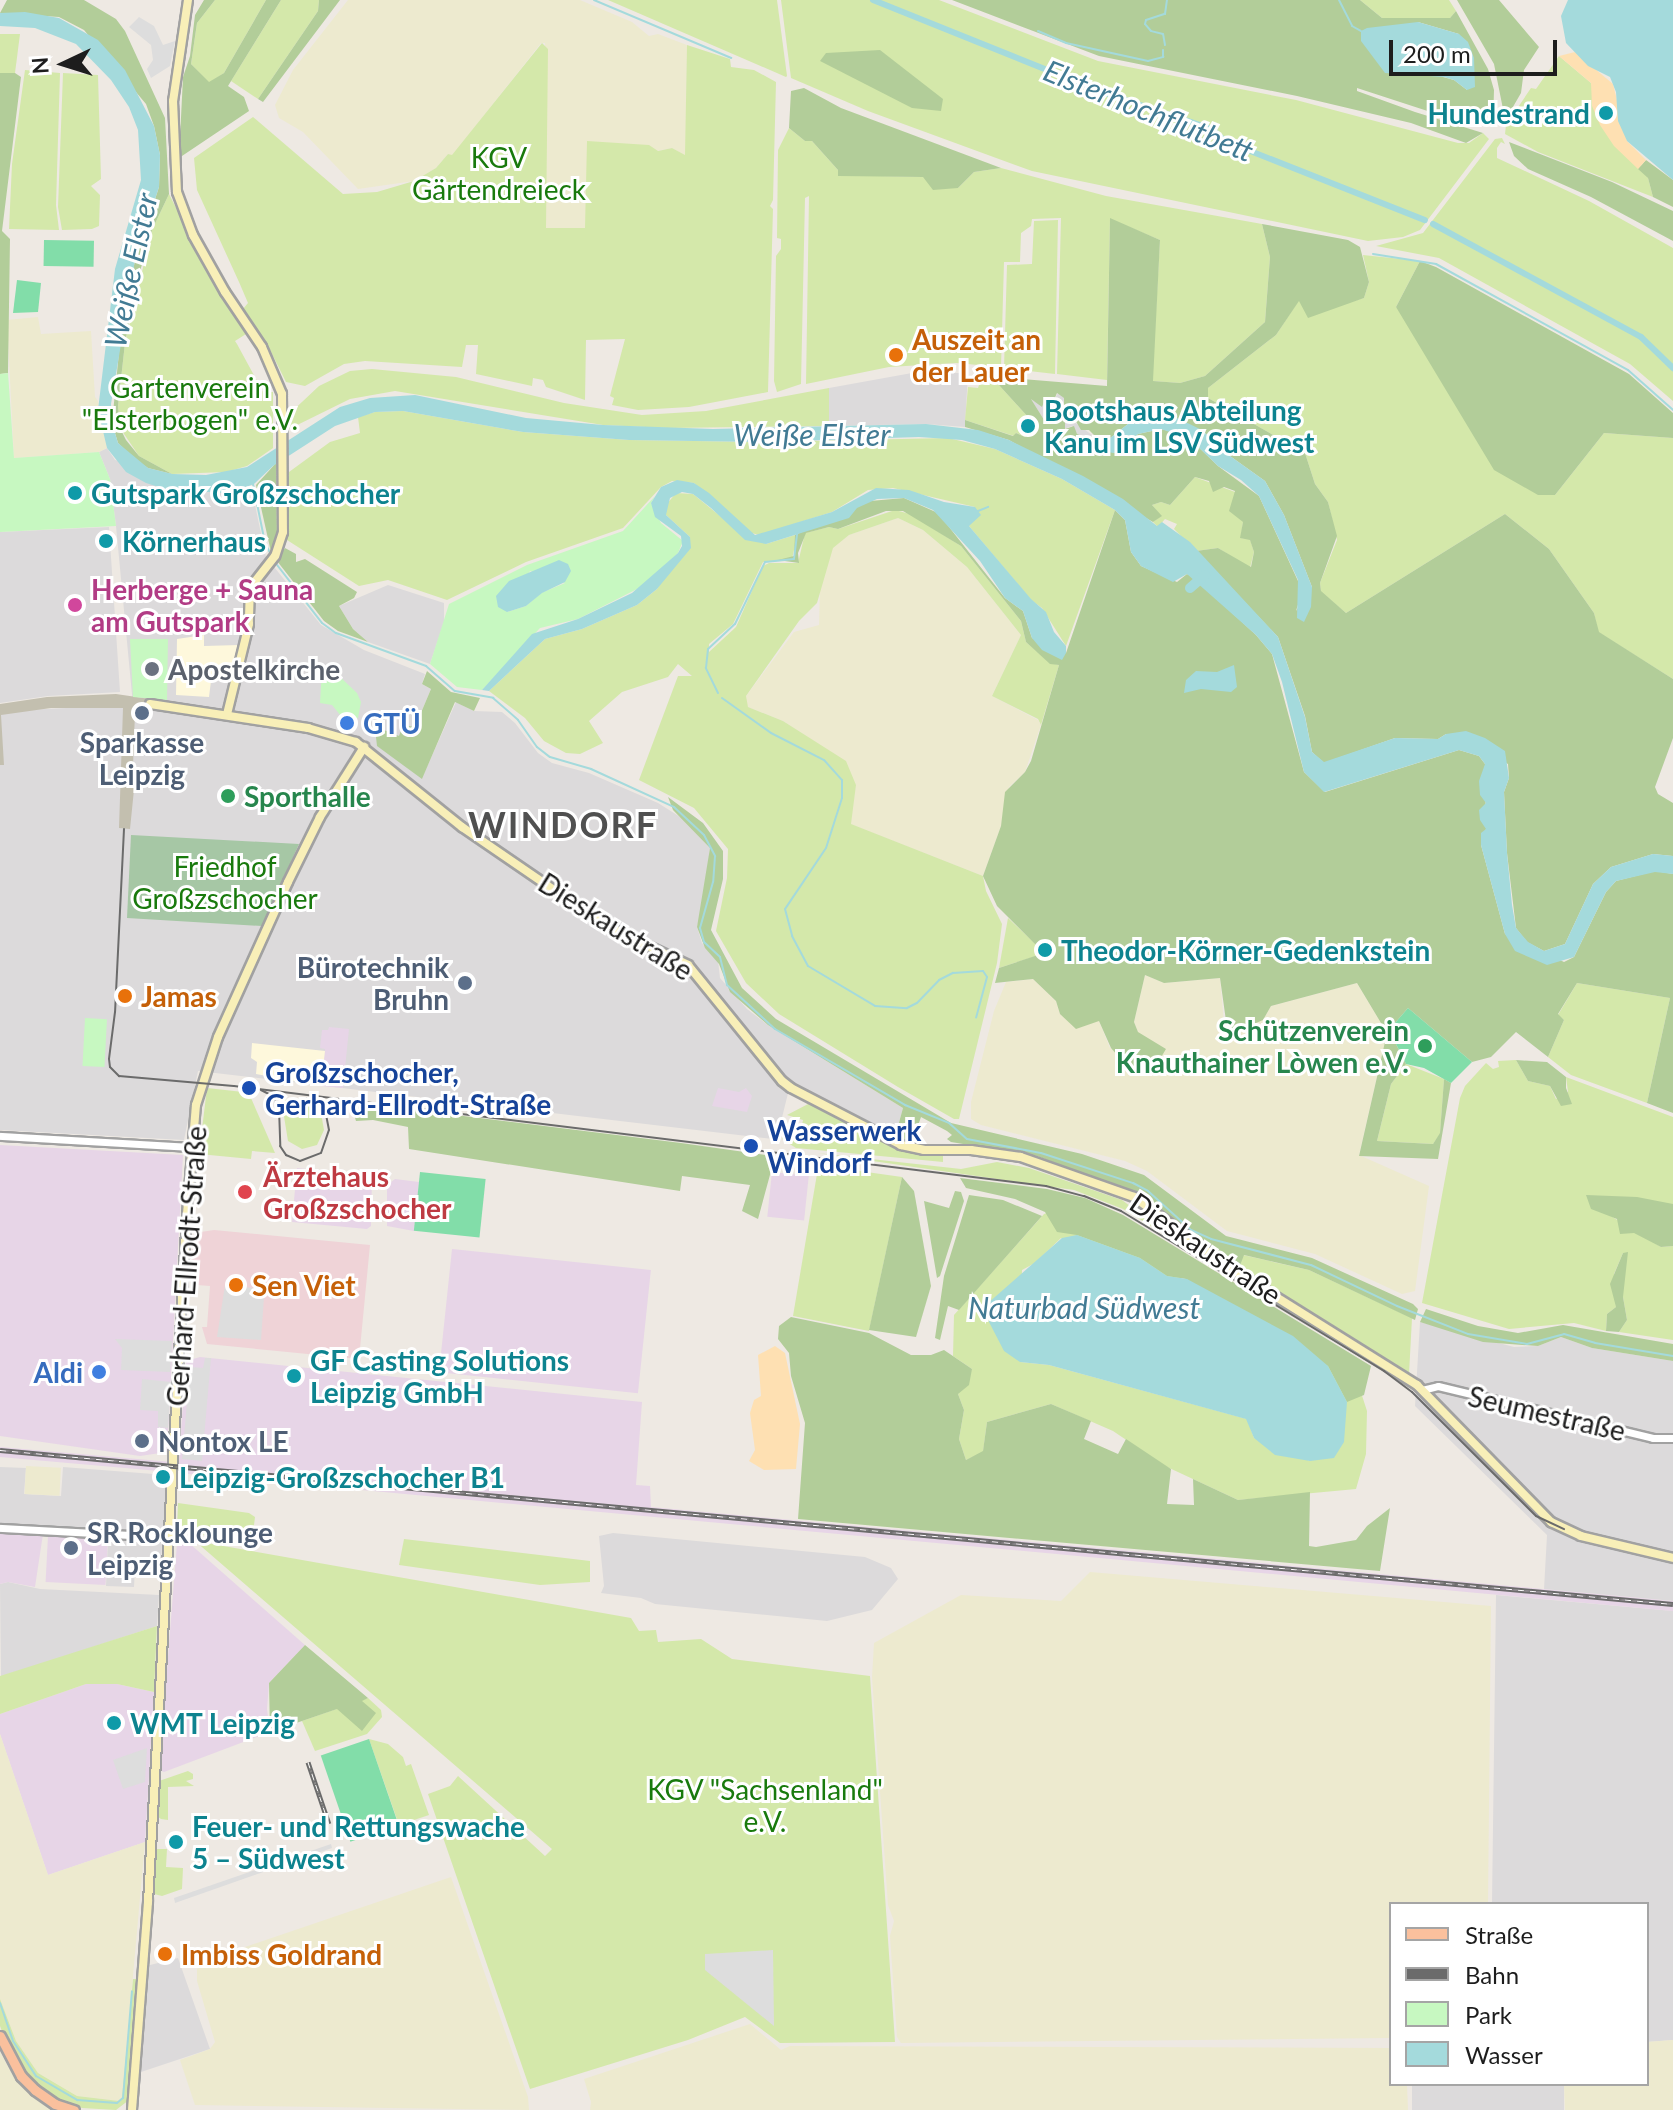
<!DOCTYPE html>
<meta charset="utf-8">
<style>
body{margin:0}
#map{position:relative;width:1673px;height:2110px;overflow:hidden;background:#eee9e3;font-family:Lato,sans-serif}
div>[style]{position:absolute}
.residential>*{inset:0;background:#dcdadb;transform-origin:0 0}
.commercial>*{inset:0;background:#efd3d7}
.industrial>*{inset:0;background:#e7d5e7;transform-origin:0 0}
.education>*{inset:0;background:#fef8dc}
.construction>*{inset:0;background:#c3bfaf}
.farmland>*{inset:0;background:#edeacf;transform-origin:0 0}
.grass>*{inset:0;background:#d4e8aa}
.forest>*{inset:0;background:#b2cd99}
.sand>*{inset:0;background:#fee0b2}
.cemetery>*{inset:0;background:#a6c7a5}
.park>*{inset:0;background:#c7f8c1;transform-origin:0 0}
.pitch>*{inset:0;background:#82dda9;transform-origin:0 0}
.parking>*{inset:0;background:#ddd}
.water>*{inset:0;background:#a4dadc}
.stream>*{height:2px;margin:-1px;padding:0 1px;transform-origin:1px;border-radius:1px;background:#a4dadc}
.canal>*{height:6px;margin:-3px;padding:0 3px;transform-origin:3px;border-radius:3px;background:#a4dadc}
.river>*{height:10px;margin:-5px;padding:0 5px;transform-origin:5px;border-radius:5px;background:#a4dadc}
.roads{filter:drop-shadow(2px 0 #a1a1a1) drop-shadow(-2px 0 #a1a1a1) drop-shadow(0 2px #a1a1a1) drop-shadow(0 -2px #a1a1a1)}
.tertiary>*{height:7px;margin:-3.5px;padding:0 3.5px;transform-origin:3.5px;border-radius:3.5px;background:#fff}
.secondary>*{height:8px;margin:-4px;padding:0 4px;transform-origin:4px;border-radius:4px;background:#f8efb8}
.primary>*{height:9px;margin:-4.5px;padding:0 4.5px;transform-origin:4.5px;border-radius:4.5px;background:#fac09d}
.tram>*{height:2px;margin:-1px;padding:0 1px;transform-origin:1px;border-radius:1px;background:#6b6b6b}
.rail>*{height:5px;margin-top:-2.5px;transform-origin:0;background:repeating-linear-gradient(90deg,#fff 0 6px,#6b6b6b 0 12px);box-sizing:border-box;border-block:2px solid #6b6b6b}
.dots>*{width:22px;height:22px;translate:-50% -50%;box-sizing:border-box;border:4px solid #fff;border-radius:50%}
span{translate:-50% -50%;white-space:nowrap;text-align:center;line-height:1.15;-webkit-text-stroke:6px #fff;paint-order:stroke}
.culture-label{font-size:28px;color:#0d838f;font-weight:700}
.right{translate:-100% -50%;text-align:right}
.left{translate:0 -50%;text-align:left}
.park-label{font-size:28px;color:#197a0d}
.food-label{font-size:28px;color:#c56008;font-weight:700}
.hotel-label{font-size:28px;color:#b23c85;font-weight:700}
.worship-label{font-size:28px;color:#5b616d;font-weight:700}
.shop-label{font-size:28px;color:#366cbe;font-weight:700}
.service-label{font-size:28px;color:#4e5e75;font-weight:700}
.leisure-label{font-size:28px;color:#27864d;font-weight:700}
.street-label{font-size:28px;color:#1d1d1d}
.transit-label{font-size:28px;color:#164399;font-weight:700}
.health-label{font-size:28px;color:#be3a42;font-weight:700}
.water-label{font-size:30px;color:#427b94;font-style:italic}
.district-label{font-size:36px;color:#505050;font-weight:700;letter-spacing:2px}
.legend{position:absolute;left:1389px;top:1902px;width:260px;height:184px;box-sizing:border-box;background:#fff;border:2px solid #a5a5a5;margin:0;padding:10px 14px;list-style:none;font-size:24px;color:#1d1d1d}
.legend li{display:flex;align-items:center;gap:16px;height:40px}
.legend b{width:40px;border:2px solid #a5a5a5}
.north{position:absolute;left:24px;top:24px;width:80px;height:80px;-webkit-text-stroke:6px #fff;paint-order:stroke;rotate:266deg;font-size:22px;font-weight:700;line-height:32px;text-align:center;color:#1d1d1d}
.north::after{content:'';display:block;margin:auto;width:28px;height:36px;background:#1d1d1d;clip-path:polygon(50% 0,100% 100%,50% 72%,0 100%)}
.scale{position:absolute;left:1389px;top:40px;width:168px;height:36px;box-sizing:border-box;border:4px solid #1d1d1d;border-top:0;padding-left:10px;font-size:24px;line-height:28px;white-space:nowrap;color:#1d1d1d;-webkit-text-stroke:6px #fff;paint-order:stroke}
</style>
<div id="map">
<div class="residential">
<i style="clip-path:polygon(912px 373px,968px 373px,965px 427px,926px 424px,829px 426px,829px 388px)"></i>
<i style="clip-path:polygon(1058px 393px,1064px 398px,1062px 413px,1103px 443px,1077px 434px,1072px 426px,1064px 429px,1065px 422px,1058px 414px,1046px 423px,1031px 399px,1038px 403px,1046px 397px,1055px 398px)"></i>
<i style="clip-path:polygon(107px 448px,115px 460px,238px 490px,251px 486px,266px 557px,321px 625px,364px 650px,425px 674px,422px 684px,431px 689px,415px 727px,422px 778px,456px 702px,474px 711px,502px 712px,515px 723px,538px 753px,552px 763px,589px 773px,658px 803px,685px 820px,710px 848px,705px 899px,697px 927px,702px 943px,718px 960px,720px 978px,747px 1009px,768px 1025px,903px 1108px,895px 1137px,791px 1081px,777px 1138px,773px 1139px,198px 1071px,184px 1140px,0 1130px,0 711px,133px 705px,116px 526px,110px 479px,99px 452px)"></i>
<i style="clip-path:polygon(109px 527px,120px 692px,48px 696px,0 703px,0 532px)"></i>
<i style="clip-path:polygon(388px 585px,444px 603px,444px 622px,430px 664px,368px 642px,353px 629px,339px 606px)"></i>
<i style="clip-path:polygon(1420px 1322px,1514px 1347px,1538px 1346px,1561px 1337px,1592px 1348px,1673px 1361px,1673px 1601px,1544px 1589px,1547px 1535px,1415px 1406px)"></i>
<i style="clip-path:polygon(0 1467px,26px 1468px,24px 1494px,61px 1496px,63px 1467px,166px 1475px,164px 1526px,159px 1532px,0 1524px)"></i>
<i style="clip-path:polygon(613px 1533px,865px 1557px,891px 1568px,898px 1579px,872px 1610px,827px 1621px,655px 1604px,641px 1598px,601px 1593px,604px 1586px,599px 1536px)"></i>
<i style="clip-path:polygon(108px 1539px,162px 1541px,161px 1565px,135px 1567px,134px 1587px,106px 1586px)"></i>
<i style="clip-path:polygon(8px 1582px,40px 1589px,159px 1595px,157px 1626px,1px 1677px,0 1584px)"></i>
<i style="clip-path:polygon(1496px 1595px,1673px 1611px,1673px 2040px,1647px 2042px,1647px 1904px,1492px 1904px)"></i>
<i style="clip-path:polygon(178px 1958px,210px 2049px,141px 2072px,146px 1966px)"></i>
<i style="left:1412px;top:2084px;width:152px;height:26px"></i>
</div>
<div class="commercial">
<i style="clip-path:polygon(214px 1230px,370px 1245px,359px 1359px,207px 1344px,202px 1327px,207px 1327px,210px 1286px,197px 1285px,190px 1278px,194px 1233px)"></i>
</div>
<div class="industrial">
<i style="clip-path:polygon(329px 1027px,349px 1029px,343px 1088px,321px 1086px,325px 1049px,320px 1048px,322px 1030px,328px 1030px)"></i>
<i style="clip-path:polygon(718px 1088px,739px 1092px,746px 1088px,752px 1096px,747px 1112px,712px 1106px)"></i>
<i style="clip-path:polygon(0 1145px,183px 1155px,167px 1452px,140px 1456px,0 1436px)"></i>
<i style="clip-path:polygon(297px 1168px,372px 1176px,371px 1226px,367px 1229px,292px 1222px)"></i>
<i style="left:772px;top:1172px;width:37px;height:45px;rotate:6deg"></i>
<i style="clip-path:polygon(395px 1179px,419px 1182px,414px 1231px,387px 1226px,387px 1185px)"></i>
<i style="left:452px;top:1249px;width:200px;height:124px;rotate:6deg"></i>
<i style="clip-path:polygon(200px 1357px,642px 1402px,636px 1485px,650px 1486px,651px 1507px,1673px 1601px,1673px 1611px,178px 1473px,186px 1361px)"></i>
<i style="left:0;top:1447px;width:169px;height:10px;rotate:5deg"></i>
<i style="clip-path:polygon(0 1531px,43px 1534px,35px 1587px,8px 1582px,0 1584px)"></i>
<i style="left:48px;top:1536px;width:60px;height:46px;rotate:3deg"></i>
<i style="clip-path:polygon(177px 1543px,189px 1543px,305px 1645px,269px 1683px,267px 1709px,270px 1732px,164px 1772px,159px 1770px)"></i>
<i style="clip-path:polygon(86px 1684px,117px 1684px,154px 1692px,145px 1842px,48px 1875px,0 1734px,0 1714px)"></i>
</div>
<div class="education">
<i style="clip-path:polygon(204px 635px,204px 646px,239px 645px,235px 663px,223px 663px,220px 674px,215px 674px,214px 681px,211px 681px,209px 697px,176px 695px,177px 639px)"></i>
<i style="clip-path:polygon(252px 1043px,325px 1051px,321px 1086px,256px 1074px,257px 1062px,251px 1058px)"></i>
</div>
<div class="construction">
<i style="clip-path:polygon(116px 694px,150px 699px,149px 709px,135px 712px,133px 766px,136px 770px,130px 829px,119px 828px,123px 708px,51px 708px,1px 715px,4px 765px,0 765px,0 704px,47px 697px)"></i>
</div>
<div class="farmland">
<i style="clip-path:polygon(348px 0,580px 0,632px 22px,649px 36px,658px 34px,687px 45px,686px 156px,672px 148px,657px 151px,585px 229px,545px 228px,545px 43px,541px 43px,452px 156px,448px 154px,436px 168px,414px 181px,358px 189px,303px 132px,279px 118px,275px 105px,293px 70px)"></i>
<i style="clip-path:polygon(38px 317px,41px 334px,91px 331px,95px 397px,98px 401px,107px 448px,99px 452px,14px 458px,7px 320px)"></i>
<i style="clip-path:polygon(898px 518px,923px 530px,967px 567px,1021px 635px,992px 696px,1038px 720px,1041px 725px,1025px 772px,1009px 787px,1001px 826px,983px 876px,850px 824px,856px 785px,820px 745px,783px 721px,748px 707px,746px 702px,746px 696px,794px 632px,819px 625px,820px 586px,832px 548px,849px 535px)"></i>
<i style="clip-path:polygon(1145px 975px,1164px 983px,1220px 978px,1224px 1023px,1263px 1020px,1271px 1006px,1357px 983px,1387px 1033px,1359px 1155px,1429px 1186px,1415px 1291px,1402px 1294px,1315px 1254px,1227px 1231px,1147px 1171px,1125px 1161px,981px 1125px,971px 1119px,971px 1102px,994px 1011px,1006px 982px,1033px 979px,1056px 1001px,1060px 1014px,1099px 1021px,1110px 1048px,1138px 1032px,1134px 1022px)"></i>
<i style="left:26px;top:1466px;width:35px;height:28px;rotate:3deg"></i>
<i style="clip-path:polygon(1090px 1572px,1491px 1606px,1488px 1904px,1391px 1904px,1391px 2038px,901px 2043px,897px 2037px,890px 1936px,894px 1921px,888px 1905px,872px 1677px,874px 1643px,961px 1595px,1061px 1601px)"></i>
<i style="clip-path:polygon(0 1734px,48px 1875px,145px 1842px,122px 2098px,119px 2101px,77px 2096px,38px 2073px,16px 2041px,0 1999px)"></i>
<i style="clip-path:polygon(451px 1877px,528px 2097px,529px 2110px,195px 2105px,180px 2060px,210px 2049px,215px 2042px,197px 1981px,197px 1969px,207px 1960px)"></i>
<i style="clip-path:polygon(750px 2024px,781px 2050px,790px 2046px,1391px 2048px,1391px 2084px,1407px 2084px,1408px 2110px,590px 2110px,591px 2102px,584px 2079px)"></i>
<i style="clip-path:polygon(1673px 2040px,1673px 2110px,1565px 2110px,1564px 2084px,1647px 2084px,1647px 2042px)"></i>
<i style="clip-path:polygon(0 2052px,15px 2079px,28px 2092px,58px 2110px,0 2110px)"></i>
</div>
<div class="grass">
<i style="clip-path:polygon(215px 0,266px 0,224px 73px,209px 83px,191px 64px,197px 23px)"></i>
<i style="clip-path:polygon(281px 0,319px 0,318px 11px,258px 99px,231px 81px)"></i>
<i style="clip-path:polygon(608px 0,777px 0,787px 76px,786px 77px)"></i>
<i style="clip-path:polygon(781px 0,939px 0,1098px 61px,1296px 100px,1458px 143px,1469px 143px,1483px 133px,1489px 139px,1420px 230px,1403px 237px,1368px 241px,1032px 171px,868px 111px,791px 78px)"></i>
<i style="clip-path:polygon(1360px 0,1449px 0,1456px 11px,1450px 18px,1382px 18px)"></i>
<i style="clip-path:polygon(0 34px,20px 34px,15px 73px,0 73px)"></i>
<i style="clip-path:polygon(542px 43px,548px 49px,546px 228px,585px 228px,587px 141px,649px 145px,658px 151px,672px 148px,685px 155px,687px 45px,730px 59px,731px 67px,754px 70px,776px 82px,773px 200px,770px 206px,773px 209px,768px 392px,689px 407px,638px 410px,612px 405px,614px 398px,610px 396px,625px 339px,586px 340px,585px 400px,546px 387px,543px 380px,533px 378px,532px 386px,476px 374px,478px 345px,466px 345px,462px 367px,365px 361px,344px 364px,305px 386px,286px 382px,267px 344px,243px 309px,248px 303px,239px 282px,197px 190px,194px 158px,253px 117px,343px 194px,377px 192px,414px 181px,436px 168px,448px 154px,452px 155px)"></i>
<i style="clip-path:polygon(1559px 56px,1591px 83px,1648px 178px,1653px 197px,1538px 152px,1505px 134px,1506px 125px,1531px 88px,1536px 89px)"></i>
<i style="clip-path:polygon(25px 70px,60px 73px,56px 205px,59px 230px,9px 229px,12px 164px)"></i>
<i style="clip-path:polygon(63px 73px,98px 75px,101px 179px,91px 186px,100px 195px,99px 226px,92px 229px,62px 230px,58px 207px)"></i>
<i style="clip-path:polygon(789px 128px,805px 141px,812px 141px,838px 170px,838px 175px,923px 177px,958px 188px,974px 172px,1001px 168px,1106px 196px,1262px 224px,1270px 257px,1265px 322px,1205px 376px,1180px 383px,1152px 381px,1160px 240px,1110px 219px,1107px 380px,1057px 374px,1061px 218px,1032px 219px,1031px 226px,1021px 233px,1020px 262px,1004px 262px,1001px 367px,956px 363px,889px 367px,806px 384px,809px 196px,805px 198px,801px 384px,777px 392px,774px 381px,776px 256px,781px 249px,781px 239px,777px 238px,778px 150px)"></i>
<i style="clip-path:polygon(1502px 138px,1505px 144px,1501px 142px,1497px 148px,1497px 158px,1589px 201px,1673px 248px,1673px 401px,1630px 364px,1439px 258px,1376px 246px,1423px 233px,1495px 139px)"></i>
<i style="clip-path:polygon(169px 194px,220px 295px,246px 334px,235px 341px,237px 344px,263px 392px,273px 392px,273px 448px,247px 466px,226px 472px,172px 474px,139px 456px,120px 428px,118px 406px,125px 343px,152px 230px)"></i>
<i style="clip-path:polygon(1058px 220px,1055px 374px,1004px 368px,1007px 265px,1032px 264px,1034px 221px)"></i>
<i style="clip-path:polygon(1363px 255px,1420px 261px,1396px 307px,1555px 495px,1604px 433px,1673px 438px,1673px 679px,1598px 632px,1594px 613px,1549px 549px,1505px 514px,1346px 613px,1321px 592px,1320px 583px,1337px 540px,1328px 502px,1315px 484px,1305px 453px,1208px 398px,1208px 388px,1276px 335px,1299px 300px,1337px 306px,1364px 298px,1369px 282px)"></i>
<i style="clip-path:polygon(372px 369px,456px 377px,564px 403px,642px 415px,706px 411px,829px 388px,829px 426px,667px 428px,603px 425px,395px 391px,350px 399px,285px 431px,286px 417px,319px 386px,350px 371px)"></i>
<i style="clip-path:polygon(988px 381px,998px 384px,1029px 418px,1027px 428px,1030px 433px,1025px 437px,1016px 433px,1014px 436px,965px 420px,968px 387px,978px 388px,980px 382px)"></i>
<i style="clip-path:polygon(403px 411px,523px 432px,629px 440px,759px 442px,948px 438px,995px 449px,1062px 479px,1115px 510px,1066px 646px,1042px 608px,1031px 600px,969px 526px,975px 507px,893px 488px,868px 490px,832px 512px,760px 535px,751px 533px,694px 483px,672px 481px,661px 487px,623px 528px,526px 562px,447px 600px,388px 580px,359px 586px,287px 540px,289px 472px,330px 442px,360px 433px,358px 417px,375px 412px)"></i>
<i style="clip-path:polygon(1195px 477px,1235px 492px,1243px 522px,1241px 538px,1250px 539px,1254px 552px,1250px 568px,1218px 548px,1196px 551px,1174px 529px,1177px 524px,1165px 519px,1158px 527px,1153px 522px,1161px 516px,1152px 505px,1161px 502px,1170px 505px)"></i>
<i style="clip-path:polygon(676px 493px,693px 494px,725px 520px,766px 544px,795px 535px,796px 541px,792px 559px,763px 562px,733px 624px,709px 644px,709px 652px,736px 627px,763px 566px,769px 563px,798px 563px,805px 533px,829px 527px,838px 529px,895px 510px,910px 514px,961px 546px,1021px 621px,1026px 642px,1050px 663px,1059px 665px,1041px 725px,1038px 719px,992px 696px,1021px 635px,967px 567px,923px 530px,898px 518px,849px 535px,833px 548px,817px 603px,799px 621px,746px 696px,748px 707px,783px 721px,846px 761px,856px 785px,851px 824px,983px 876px,986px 891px,1002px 924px,997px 963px,959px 1119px,954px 1119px,898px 1087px,779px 1014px,746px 983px,716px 931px,727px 878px,728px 849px,694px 808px,639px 780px,678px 676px,692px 676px,678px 664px,668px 677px,622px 692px,589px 721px,603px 743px,580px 754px,566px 753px,544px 741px,525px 718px,489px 691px,545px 639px,582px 629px,637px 605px,657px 589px,690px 537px,666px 515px,666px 505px)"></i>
<i style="clip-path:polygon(1008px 918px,1045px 953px,999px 968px)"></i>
<i style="clip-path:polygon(1577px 983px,1670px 998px,1647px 1103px,1571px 1075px,1548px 1057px,1564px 1020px,1558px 1015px)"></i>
<i style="clip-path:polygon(1516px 1060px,1528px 1081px,1550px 1086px,1556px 1099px,1568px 1092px,1566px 1077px,1673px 1117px,1673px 1204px,1598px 1208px,1661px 1247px,1673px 1246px,1673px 1340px,1619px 1332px,1627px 1320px,1623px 1297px,1623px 1253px,1614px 1274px,1616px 1307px,1607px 1314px,1606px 1331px,1574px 1323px,1509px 1329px,1422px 1303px,1460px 1098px,1465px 1086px,1486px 1063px,1493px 1069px,1499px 1067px,1498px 1061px)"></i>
<i style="clip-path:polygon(1406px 1064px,1444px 1079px,1440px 1134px,1433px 1144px,1377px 1141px,1391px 1084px)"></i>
<i style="clip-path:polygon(207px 1088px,243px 1092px,251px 1098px,275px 1153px,252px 1151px,251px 1159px,199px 1154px)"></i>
<i style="clip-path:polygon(281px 1098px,312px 1106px,321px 1113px,324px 1130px,317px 1145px,302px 1149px,288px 1141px)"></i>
<i style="clip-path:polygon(810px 1103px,896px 1147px,943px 1156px,943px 1162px,796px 1148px,782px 1139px,782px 1135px,799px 1139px,803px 1120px,787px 1115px)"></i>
<i style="clip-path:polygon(817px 1153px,961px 1169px,997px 1162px,1029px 1168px,1122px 1200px,1176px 1241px,1123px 1209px,1074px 1190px)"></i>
<i style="clip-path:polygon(831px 1167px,902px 1177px,869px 1331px,793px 1316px,818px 1168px)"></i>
<i style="clip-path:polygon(evenodd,1058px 1209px,1356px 1377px,1367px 1411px,1366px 1454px,1356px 1489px,1238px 1500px,1165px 1466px,1113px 1431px,1051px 1404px,987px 1422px,983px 1452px,966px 1460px,959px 1439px,964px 1410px,958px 1394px,972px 1369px,953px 1356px,954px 1315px,1044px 1214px,1058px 1209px,1061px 1238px,1310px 1461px,1254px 1438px,1247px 1419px,1049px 1365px,1020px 1362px,1022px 1270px,1035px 1263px,1061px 1238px)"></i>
<i style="clip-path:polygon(1243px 1255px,1309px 1270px,1412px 1318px,1409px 1374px,1239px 1268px)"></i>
<i style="clip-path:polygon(178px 1503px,249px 1513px,255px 1517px,252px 1542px,181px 1532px,177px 1528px)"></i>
<i style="clip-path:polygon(404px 1539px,590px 1561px,590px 1582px,540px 1585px,399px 1565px)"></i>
<i style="clip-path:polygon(195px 1541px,631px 1618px,639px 1631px,656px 1630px,658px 1642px,701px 1639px,732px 1659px,870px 1676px,895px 2042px,780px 2043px,745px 2017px,688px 2040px,530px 2089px,428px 1794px,450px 1786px,458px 1776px,545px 1856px,552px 1849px)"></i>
<i style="clip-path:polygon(157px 1626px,154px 1692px,117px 1684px,86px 1684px,0 1714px,0 1676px)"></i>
<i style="clip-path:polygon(368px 1698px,381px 1710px,382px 1717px,367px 1734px,315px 1751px,302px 1721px)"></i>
<i style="clip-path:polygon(369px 1739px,388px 1744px,403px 1757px,406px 1766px,411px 1764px,429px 1815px,399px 1825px)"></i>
<i style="clip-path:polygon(188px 1771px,193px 1774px,193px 1779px,186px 1781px,194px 1786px,168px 1787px,168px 1820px,161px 1819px,157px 1816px,159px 1781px)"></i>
<i style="clip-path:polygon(156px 1849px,167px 1849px,166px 1867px,183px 1868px,182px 1889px,162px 1896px,154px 1894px)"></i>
<i style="clip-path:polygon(133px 1979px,138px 1979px,129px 2100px,116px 2110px,82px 2108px,53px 2099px,38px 2088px,7px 2045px,0 2026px,0 1999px,16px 2041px,38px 2073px,77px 2096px,119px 2101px,122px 2098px)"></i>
</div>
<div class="forest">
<i style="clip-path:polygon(7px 0,84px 0,116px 19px,125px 31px,165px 118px,169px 194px,152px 230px,138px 278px,125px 343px,118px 406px,120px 428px,126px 440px,139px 456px,172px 474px,148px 468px,134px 459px,118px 443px,112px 423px,120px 342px,135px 260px,159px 187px,160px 155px,154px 126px,146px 104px,84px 30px,59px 17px,0 13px)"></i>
<i style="clip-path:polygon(204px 0,215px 0,197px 23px,191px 64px,209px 82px,224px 73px,266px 0,281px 0,228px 86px,244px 97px,249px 111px,179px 158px,183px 77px,190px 56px,195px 15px)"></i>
<i style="clip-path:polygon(319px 0,340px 0,263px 102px,258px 99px,318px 11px)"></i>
<i style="clip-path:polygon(evenodd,952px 0,1360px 0,1382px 18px,1450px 18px,1456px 11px,1488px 69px,1494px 90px,1493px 124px,1446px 117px,1357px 88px,1357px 91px,1415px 112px,1483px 133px,1466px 143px,1411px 123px,1297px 96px,1099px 56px,952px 0,1418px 22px,1459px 34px,1467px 90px,1454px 80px,1443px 77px,1418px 22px)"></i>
<i style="clip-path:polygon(1457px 0,1499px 0,1539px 47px,1524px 70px,1521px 93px,1510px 112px,1503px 109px,1494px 64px)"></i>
<i style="clip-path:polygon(880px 50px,943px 99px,941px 111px,912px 108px,820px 61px,826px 53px)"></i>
<i style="clip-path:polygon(0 73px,15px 73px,21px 77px,2px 231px,10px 239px,8px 373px,0 374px)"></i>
<i style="clip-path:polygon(804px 88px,841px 108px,1001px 168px,974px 172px,958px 188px,933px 190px,923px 177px,838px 176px,838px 170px,812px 141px,805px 141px,789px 128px,791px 91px)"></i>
<i style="clip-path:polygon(1509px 142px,1612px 182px,1673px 211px,1673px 241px,1591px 197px,1528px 169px,1514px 156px)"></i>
<i style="clip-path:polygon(1646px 160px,1673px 180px,1673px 207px,1653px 197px,1648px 178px,1638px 169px)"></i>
<i style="clip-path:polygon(evenodd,1110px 218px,1160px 240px,1153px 381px,1180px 383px,1205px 376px,1265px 322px,1270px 257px,1262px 224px,1348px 240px,1360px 247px,1369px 282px,1364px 298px,1308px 318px,1299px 301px,1276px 335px,1208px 388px,1208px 398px,1305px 453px,1315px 484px,1328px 502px,1337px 536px,1320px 583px,1321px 591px,1346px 613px,1505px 514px,1549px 549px,1594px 613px,1599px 632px,1673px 679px,1673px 738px,1655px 787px,1658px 794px,1673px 803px,1673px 856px,1653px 854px,1611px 867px,1593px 884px,1565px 944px,1544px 951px,1527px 942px,1516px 928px,1507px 853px,1504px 792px,1509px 778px,1508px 764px,1446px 734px,1438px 739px,1395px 738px,1324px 763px,1312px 752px,1305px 716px,1278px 637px,1196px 551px,1218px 548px,1251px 567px,1254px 552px,1250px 540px,1240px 538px,1243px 522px,1229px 511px,1235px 491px,1224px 487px,1213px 492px,1209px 481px,1195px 477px,1170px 505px,1161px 502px,1152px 505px,1162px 516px,1153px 522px,1009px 440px,965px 427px,965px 420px,1013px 436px,1016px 433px,1025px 437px,1030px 433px,1021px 425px,1029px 418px,998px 384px,999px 377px,1107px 386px,1110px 218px,1057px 393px,1064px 398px,1064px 417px,1074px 418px,1081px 430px,1089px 430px,1102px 443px,1077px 434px,1074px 426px,1065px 429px,1065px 422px,1055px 412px,1046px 423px,1031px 399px,1042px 407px,1046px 397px,1053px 402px,1057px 393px,1110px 218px,1128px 424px,1202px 430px,1223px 451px,1265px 481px,1284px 515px,1312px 587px,1296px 611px,1300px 598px,1298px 581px,1259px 496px,1218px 466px,1190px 439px,1177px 433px,1161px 429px,1138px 434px,1114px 453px,1100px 446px,1128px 424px)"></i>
<i style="clip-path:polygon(1420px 261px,1436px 267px,1629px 374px,1673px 413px,1673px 438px,1604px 433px,1555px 495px,1538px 495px,1494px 470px,1396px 307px)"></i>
<i style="clip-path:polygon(276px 463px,277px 534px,271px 552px,256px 485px)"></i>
<i style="clip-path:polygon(904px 498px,938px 513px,1005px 598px,1023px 611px,1032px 638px,1066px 653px,1115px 510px,1125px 520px,1131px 552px,1141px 566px,1177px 582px,1187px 574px,1194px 578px,1256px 635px,1272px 654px,1304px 772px,1325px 792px,1459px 750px,1479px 756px,1485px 764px,1486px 829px,1481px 845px,1505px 934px,1564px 962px,1574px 957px,1606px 892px,1616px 881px,1655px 871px,1673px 874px,1673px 1113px,1647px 1103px,1670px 998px,1577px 983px,1558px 1014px,1564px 1020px,1548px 1057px,1516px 1032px,1491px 1057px,1472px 1062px,1408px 1008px,1389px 1030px,1406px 1064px,1391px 1084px,1377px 1141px,1433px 1144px,1440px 1133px,1444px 1079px,1451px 1083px,1438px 1159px,1359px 1156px,1387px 1033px,1357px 983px,1271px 1006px,1263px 1020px,1228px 1035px,1220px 978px,1164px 983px,1145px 975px,1134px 1022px,1138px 1032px,1166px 1049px,1157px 1064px,1143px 1070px,1125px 1064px,1111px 1048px,1099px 1021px,1076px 1029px,1060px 1014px,1056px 1001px,1033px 979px,995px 983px,999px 968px,1044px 953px,997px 906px,983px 876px,1001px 826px,1005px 792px,1025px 772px,1031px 761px,1059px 665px,1050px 664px,1026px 642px,1021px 621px,961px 546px,903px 511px,886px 511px,838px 529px,829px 527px,806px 533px,798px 553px,799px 563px,778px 560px,794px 556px,795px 535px,870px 501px)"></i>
<i style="clip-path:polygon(285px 548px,296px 554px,296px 562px,305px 559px,357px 592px,354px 598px,339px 606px,353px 629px,368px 642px,338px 631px,324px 621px,277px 561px)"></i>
<i style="clip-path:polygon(427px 671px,451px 692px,480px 698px,474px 711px,455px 702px,422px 779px,377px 746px,376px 737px,379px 728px,399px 736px,403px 725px,415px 727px,431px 689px,422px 684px)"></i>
<i style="clip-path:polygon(668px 797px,703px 823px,723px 851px,723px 879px,711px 930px,742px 988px,776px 1019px,951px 1123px,1082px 1154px,1144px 1175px,1226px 1236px,1312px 1258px,1413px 1304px,1418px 1309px,1415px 1320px,1309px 1270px,1244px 1255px,1239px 1268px,1137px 1194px,1037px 1156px,951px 1142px,947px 1139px,952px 1135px,947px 1131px,921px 1117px,912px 1143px,895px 1137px,903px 1108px,768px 1025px,730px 992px,719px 964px,705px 948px,697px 927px,710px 848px,673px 810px)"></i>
<i style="clip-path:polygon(1516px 1060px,1547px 1062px,1566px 1077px,1566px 1088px,1572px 1104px,1561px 1106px,1550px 1086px,1528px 1081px)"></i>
<i style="clip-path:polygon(350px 1102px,681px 1143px,773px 1156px,774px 1160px,758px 1219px,742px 1211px,750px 1185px,682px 1176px,680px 1191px,409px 1149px,408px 1127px,373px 1120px,356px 1121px)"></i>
<i style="clip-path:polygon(902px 1177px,914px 1191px,931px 1286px,916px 1337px,869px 1330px)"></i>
<i style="clip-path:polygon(960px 1178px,1047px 1189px,1085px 1198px,1123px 1215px,1371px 1366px,1364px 1395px,1347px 1402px,1328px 1366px,1186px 1279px,1167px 1276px,1140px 1258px,1077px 1235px,1057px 1232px,1045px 1212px,1015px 1199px,966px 1188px)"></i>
<i style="clip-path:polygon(955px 1191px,961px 1192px,964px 1201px,940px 1276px,937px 1278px,924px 1201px,949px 1208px)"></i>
<i style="clip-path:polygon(969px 1195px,1003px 1200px,1042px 1216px,959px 1310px,948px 1306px,940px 1340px,935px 1338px,944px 1276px)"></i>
<i style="clip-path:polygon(1586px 1195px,1637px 1197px,1673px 1204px,1673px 1246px,1661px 1247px,1634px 1233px,1620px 1234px,1617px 1219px,1591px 1209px)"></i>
<i style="clip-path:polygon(1628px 1252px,1623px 1297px,1627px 1320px,1619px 1332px,1606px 1331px,1607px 1314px,1616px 1307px,1610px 1284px,1623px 1253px)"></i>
<i style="clip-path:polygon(1426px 1309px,1478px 1326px,1518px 1333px,1563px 1325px,1673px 1344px,1673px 1361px,1592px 1348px,1561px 1337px,1538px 1346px,1483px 1342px,1420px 1322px)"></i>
<i style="clip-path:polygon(791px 1317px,869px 1333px,911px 1355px,931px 1355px,944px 1350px,972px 1369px,969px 1385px,958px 1394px,964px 1410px,959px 1439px,966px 1460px,983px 1451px,987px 1422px,1051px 1404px,1091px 1421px,1084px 1439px,1118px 1454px,1126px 1439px,1171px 1469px,1167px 1504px,1194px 1505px,1193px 1479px,1238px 1500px,1310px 1492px,1309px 1546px,1316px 1547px,1356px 1540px,1367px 1526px,1390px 1508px,1380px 1571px,798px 1519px,805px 1423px,791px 1376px,789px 1353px,778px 1339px,779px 1326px)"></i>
<i style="clip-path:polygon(305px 1645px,368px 1698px,362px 1701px,376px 1713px,362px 1731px,337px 1709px,270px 1732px,269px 1683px)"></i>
</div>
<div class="sand">
<i style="clip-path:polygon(1575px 52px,1613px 84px,1627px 141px,1646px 160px,1638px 169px,1614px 146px,1600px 125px,1592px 106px,1591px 83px,1559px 56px)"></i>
<i style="clip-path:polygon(775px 1346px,785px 1353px,800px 1424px,796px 1469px,764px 1470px,749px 1461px,755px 1450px,750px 1413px,754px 1400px,761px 1396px,758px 1355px)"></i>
</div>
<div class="cemetery">
<i style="clip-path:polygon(131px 835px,299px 844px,262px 926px,127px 918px)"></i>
</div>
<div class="park">
<i style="clip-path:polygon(8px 373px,14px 458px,99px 452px,110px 479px,116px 526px,0 532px,0 374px)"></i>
<i style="clip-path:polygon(evenodd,655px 496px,651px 503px,661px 523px,683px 541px,678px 553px,643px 586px,578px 619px,540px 628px,482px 690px,457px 687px,430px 664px,449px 604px,527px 565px,623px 531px,655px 496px,530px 571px,565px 583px,541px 593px,526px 606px,507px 612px,530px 571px)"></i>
<i style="clip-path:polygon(130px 639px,168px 639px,167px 700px,133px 697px)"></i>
<i style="clip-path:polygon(322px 668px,338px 675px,357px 693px,361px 702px,358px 718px,341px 716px,332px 705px,320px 703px)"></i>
<i style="left:85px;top:1018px;width:22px;height:48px;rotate:3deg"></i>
</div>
<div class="pitch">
<i style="left:44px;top:240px;width:50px;height:26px;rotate:1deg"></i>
<i style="clip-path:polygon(17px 280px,41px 283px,38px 312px,13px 313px)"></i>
<i style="clip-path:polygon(1408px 1008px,1472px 1062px,1451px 1083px,1424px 1068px,1406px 1064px,1389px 1030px)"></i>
<i style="left:420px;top:1172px;width:66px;height:59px;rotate:6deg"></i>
<i style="left:369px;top:1739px;width:91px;height:51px;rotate:71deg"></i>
</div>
<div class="parking">
<i style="clip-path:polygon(139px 17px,154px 26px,163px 45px,175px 41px,170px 66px,151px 78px,147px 69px,153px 60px,151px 45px,129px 27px)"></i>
<i style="clip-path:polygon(225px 1285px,253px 1288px,264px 1297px,261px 1340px,217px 1337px)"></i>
<i style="clip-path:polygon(115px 1339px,172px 1341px,170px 1372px,121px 1370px,122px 1348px)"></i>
<i style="clip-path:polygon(205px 1358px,211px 1358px,202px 1461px,182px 1459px,190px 1367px,203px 1368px)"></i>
<i style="clip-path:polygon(142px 1379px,171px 1382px,168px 1428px,158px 1427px,158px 1411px,140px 1410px)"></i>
<i style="clip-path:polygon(147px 1748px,145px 1782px,123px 1789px,113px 1760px)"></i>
<i style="clip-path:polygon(331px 1844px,332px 1848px,175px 1903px,174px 1898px)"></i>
<i style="clip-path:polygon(773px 1950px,774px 2026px,705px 1970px,705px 1954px)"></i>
</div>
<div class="water">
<i style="clip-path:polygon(1568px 0,1673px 0,1673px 180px,1627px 141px,1618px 121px,1616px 92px,1610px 77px,1588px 66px,1566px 43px,1561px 16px)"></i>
<i style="clip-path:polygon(25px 12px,59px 18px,98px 40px,125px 70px,154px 126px,160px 155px,159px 187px,135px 260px,111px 404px,112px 423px,118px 443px,148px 468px,172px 474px,206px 475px,247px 467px,340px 407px,370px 398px,415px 395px,526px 418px,603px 425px,713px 429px,926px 424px,978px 430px,1009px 440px,1083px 476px,1123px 499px,1157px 526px,1162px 522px,1190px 542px,1278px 637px,1305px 717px,1312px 752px,1324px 762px,1395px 738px,1438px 739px,1446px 734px,1466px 731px,1485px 738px,1505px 751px,1509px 778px,1504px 792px,1507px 853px,1512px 905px,1516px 928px,1528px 942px,1544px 951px,1565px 944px,1593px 884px,1611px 867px,1653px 854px,1673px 856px,1673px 874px,1655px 872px,1616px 881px,1606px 892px,1574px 957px,1547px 965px,1515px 951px,1505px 934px,1481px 845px,1481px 833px,1486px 829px,1480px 820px,1479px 810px,1486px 803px,1480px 795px,1479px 781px,1485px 764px,1479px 756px,1459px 750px,1324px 792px,1304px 772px,1282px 682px,1272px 654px,1256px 635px,1187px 574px,1173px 582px,1141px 566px,1131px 552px,1125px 520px,1115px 510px,1062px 479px,995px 449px,962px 440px,919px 437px,759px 442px,629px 440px,523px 432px,403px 411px,375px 412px,335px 426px,273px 466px,254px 484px,238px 490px,223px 493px,165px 489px,146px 483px,126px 472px,107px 448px,98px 410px,115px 269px,141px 180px,138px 130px,129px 107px,111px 80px,76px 44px,35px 28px,0 26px,0 13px)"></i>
<i style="clip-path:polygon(1418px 22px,1459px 34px,1468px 42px,1474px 58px,1475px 87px,1467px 90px,1454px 80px,1444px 77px,1385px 73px,1361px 41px,1361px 31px,1367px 28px)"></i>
<i style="clip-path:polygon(1156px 415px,1177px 418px,1202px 430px,1223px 451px,1265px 481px,1284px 515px,1312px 587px,1311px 607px,1304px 622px,1297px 618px,1298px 580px,1259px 496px,1241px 480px,1218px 466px,1190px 439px,1161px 429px,1138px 434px,1114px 453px,1100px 451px,1100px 446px,1128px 424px)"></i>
<i style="clip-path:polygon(677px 480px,694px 483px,709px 493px,755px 535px,832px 512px,876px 488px,909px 490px,944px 502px,975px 507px,981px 515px,969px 526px,1031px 599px,1046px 612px,1054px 632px,1066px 646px,1066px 653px,1062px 660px,1042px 650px,1032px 638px,1023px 611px,1005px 598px,980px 561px,933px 510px,904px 498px,877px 499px,857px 508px,849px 518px,766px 544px,745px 540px,711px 508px,693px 494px,682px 492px,670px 498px,666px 515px,690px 537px,691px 548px,657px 589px,637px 605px,582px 629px,545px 639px,489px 691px,482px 690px,532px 634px,578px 619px,632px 593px,678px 553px,682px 546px,681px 536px,655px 517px,651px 503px,661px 487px)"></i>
<i style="clip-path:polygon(559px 560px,568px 564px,571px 571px,565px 582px,542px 593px,526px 606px,507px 612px,498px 607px,496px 596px,509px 581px)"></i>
<i style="clip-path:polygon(1234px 665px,1237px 687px,1231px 692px,1201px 689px,1184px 693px,1186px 680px,1196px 671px,1217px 672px)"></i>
<i style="clip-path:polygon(1077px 1235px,1140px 1258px,1167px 1276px,1187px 1279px,1293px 1336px,1328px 1366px,1347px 1402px,1344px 1442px,1334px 1458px,1310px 1461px,1275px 1455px,1254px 1438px,1246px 1419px,1049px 1365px,1020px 1362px,1004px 1351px,989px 1322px,987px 1304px,1062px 1238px)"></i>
</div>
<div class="stream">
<i style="left:594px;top:0;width:149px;rotate:22.9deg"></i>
<i style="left:1339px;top:0;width:29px;rotate:63deg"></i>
<i style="left:1352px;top:26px;width:10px;rotate:29deg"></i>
<i style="left:1038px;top:31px;width:30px;rotate:23deg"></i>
<i style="left:1066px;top:43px;width:84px;rotate:12.4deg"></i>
<i style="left:1148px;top:61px;width:16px;rotate:-15deg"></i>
<i style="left:1163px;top:57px;width:7px;rotate:-90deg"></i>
<i style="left:1165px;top:45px;width:11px;rotate:-100deg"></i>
<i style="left:1163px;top:34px;width:12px;rotate:-166deg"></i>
<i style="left:1151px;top:31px;width:9px;rotate:-131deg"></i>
<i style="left:1145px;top:24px;width:4px;rotate:-76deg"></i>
<i style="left:1146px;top:20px;width:20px;rotate:-18deg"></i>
<i style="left:1165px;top:14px;width:14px;rotate:-82deg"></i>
<i style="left:1373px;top:254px;width:64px;rotate:9deg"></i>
<i style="left:1436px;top:264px;width:219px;rotate:28.9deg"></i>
<i style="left:1628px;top:370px;width:60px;rotate:41.6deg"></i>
<i style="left:253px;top:484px;width:60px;rotate:78.5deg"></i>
<i style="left:265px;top:543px;width:13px;rotate:63deg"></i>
<i style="left:978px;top:511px;width:11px;rotate:-22deg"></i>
<i style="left:274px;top:561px;width:78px;rotate:52.3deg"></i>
<i style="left:322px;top:623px;width:17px;rotate:36deg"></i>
<i style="left:336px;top:633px;width:96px;rotate:20.1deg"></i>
<i style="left:426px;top:666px;width:38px;rotate:41deg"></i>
<i style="left:455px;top:691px;width:39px;rotate:10deg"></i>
<i style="left:493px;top:698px;width:33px;rotate:41deg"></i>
<i style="left:518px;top:720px;width:33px;rotate:55deg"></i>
<i style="left:537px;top:747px;width:16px;rotate:38deg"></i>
<i style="left:550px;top:757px;width:43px;rotate:16.3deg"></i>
<i style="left:591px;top:769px;width:91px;rotate:24.6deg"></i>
<i style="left:674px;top:807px;width:41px;rotate:43deg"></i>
<i style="left:704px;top:835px;width:24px;rotate:62deg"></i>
<i style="left:715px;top:856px;width:26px;rotate:94deg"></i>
<i style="left:713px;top:882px;width:48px;rotate:105.8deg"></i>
<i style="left:700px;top:928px;width:15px;rotate:74deg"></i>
<i style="left:704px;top:942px;width:22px;rotate:43deg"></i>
<i style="left:720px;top:957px;width:29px;rotate:76deg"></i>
<i style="left:727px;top:985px;width:65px;rotate:42.5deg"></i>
<i style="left:775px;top:1029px;width:151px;rotate:30.3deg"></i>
<i style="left:905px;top:1105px;width:48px;rotate:22.2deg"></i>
<i style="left:949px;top:1123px;width:24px;rotate:42deg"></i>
<i style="left:967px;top:1139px;width:75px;rotate:10.7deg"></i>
<i style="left:1041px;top:1153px;width:97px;rotate:18.1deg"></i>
<i style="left:1133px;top:1183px;width:17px;rotate:28deg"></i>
<i style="left:1148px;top:1191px;width:58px;rotate:42.2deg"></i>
<i style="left:1191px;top:1230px;width:22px;rotate:24deg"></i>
<i style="left:1211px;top:1239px;width:103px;rotate:14.6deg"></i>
<i style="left:1311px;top:1265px;width:95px;rotate:25.5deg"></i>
<i style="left:1397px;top:1306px;width:76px;rotate:21.5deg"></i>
<i style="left:1468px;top:1334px;width:60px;rotate:9.6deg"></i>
<i style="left:1527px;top:1344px;width:38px;rotate:-15deg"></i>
<i style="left:1564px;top:1334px;width:32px;rotate:16deg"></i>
<i style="left:1595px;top:1343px;width:79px;rotate:9.5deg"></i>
<i style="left:718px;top:693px;width:28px;rotate:-116deg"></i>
<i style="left:706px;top:668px;width:19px;rotate:-84deg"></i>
<i style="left:708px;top:649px;width:37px;rotate:-43deg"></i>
<i style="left:735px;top:624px;width:69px;rotate:-64.2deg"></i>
<i style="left:765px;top:562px;width:29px;rotate:-6deg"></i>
<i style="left:794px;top:559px;width:26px;rotate:-83deg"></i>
<i style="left:722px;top:698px;width:60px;rotate:35.5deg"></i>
<i style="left:771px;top:733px;width:59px;rotate:27deg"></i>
<i style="left:824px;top:760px;width:27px;rotate:48deg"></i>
<i style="left:842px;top:780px;width:18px;rotate:90deg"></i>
<i style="left:842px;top:798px;width:52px;rotate:107.7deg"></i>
<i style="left:826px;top:848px;width:73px;rotate:123.9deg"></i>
<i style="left:785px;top:909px;width:28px;rotate:75deg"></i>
<i style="left:792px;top:936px;width:34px;rotate:62deg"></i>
<i style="left:808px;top:966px;width:78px;rotate:30.8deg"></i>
<i style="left:875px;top:1006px;width:32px;rotate:4deg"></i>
<i style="left:907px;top:1008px;width:11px;rotate:-27deg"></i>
<i style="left:917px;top:1003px;width:32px;rotate:-46deg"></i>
<i style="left:939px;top:980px;width:16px;rotate:-27deg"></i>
<i style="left:953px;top:973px;width:30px;rotate:-4deg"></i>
<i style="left:983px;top:971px;width:7px;rotate:56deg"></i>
<i style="left:987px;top:977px;width:42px;rotate:105deg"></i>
<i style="left:0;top:2003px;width:40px;rotate:71.1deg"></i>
<i style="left:13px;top:2041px;width:42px;rotate:56.7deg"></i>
<i style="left:36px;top:2076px;width:48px;rotate:30.3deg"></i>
<i style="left:77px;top:2100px;width:40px;rotate:4.3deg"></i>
<i style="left:117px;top:2103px;width:8px;rotate:-40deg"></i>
<i style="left:123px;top:2098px;width:107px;rotate:-85.2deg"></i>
</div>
<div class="canal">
<i style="left:873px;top:0;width:247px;rotate:21.9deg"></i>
<i style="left:1102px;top:92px;width:116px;rotate:18.6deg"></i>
<i style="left:1212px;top:129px;width:18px;rotate:43deg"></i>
<i style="left:1225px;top:141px;width:215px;rotate:21.6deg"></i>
<i style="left:1433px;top:224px;width:237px;rotate:28.5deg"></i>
<i style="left:1641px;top:337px;width:45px;rotate:44.1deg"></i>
</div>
<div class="river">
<i style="left:1190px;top:588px;width:20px;rotate:-41deg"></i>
</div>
<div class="roads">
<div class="tertiary">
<i style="left:0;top:1136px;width:192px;rotate:3.3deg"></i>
<i style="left:1422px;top:1390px;width:16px;rotate:-14deg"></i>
<i style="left:1438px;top:1386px;width:221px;rotate:13.6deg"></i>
<i style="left:1653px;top:1438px;width:20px"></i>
<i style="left:0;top:1528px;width:168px;rotate:3.1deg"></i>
</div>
<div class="secondary">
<i style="left:188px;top:0;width:102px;rotate:98.4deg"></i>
<i style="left:173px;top:101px;width:91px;rotate:87.5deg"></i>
<i style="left:177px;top:192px;width:46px;rotate:69.6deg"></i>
<i style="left:193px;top:235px;width:65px;rotate:60.7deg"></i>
<i style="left:225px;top:292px;width:66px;rotate:56.1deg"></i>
<i style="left:262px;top:347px;width:51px;rotate:66.9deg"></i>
<i style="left:282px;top:394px;width:138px;rotate:89.6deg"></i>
<i style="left:283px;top:532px;width:25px;rotate:108deg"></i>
<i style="left:275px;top:556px;width:41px;rotate:128deg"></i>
<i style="left:250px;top:588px;width:36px;rotate:92deg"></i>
<i style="left:249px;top:624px;width:93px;rotate:103.7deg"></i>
<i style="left:150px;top:704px;width:160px;rotate:8.6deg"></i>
<i style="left:308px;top:728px;width:50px;rotate:16.3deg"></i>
<i style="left:356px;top:742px;width:136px;rotate:38.7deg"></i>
<i style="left:462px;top:827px;width:138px;rotate:34.4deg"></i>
<i style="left:576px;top:905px;width:46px;rotate:32.7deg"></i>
<i style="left:615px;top:930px;width:81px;rotate:25.6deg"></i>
<i style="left:688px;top:965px;width:149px;rotate:51deg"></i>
<i style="left:782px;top:1081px;width:11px;rotate:38deg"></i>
<i style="left:791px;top:1088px;width:124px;rotate:27.4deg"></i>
<i style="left:901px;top:1145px;width:24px;rotate:12deg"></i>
<i style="left:924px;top:1150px;width:47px"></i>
<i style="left:971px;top:1150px;width:50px;rotate:8deg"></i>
<i style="left:1021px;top:1157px;width:120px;rotate:19.5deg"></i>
<i style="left:1134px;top:1197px;width:123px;rotate:36.4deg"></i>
<i style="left:1233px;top:1270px;width:217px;rotate:32deg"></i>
<i style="left:1417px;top:1385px;width:192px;rotate:45.6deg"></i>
<i style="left:1551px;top:1522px;width:33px;rotate:25deg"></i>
<i style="left:1581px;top:1536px;width:95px;rotate:13.4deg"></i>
<i style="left:132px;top:2110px;width:209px;rotate:-85.6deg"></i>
<i style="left:148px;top:1902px;width:689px;rotate:-86.76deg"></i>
<i style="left:187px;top:1214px;width:109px;rotate:-85.3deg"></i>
<i style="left:196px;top:1105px;width:71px;rotate:-72.1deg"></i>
<i style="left:218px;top:1037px;width:170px;rotate:-65.7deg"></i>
<i style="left:288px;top:882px;width:72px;rotate:-63.8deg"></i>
<i style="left:320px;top:817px;width:83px;rotate:-57.8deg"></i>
</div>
<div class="primary">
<i style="left:0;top:2036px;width:45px;rotate:62.3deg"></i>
<i style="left:21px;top:2076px;width:20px;rotate:45deg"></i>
<i style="left:35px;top:2090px;width:24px;rotate:35deg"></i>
<i style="left:55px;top:2104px;width:20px;rotate:18deg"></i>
</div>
</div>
<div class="tram">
<i style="left:124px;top:829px;width:183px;rotate:92.8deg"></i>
<i style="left:115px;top:1012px;width:47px;rotate:97.3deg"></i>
<i style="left:109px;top:1059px;width:8px;rotate:83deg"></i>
<i style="left:110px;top:1067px;width:13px;rotate:45deg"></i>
<i style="left:119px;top:1076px;width:115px;rotate:5deg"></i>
<i style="left:234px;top:1086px;width:818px;rotate:7.02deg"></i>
<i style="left:1046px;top:1186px;width:39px;rotate:15deg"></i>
<i style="left:1084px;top:1196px;width:40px;rotate:22deg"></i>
<i style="left:1121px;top:1211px;width:308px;rotate:31.3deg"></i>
<i style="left:1384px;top:1371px;width:35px;rotate:37deg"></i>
<i style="left:1412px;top:1392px;width:175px;rotate:45deg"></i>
<i style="left:1536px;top:1516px;width:31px;rotate:25deg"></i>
<i style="left:261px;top:1090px;width:11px;rotate:27deg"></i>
<i style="left:271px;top:1095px;width:15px;rotate:58deg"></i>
<i style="left:279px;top:1108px;width:38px;rotate:88deg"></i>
<i style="left:280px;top:1146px;width:11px;rotate:56deg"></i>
<i style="left:286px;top:1155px;width:15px;rotate:23deg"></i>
<i style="left:300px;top:1161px;width:22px;rotate:-21deg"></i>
<i style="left:321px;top:1153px;width:24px;rotate:-71deg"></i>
<i style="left:329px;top:1130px;width:20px;rotate:-101deg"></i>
<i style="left:325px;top:1110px;width:22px;rotate:-148deg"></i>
</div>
<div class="rail">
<i style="left:0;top:1450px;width:1680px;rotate:5.26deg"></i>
<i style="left:308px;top:1762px;width:65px;rotate:71.3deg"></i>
</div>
<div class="dots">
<i style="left:1606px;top:113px;background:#0f9aa8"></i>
<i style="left:896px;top:355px;background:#e8710a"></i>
<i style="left:1028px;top:426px;background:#0f9aa8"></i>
<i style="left:75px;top:493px;background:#0f9aa8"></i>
<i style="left:106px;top:541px;background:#0f9aa8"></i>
<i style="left:75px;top:605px;background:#d1479c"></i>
<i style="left:152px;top:669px;background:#6b7280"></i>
<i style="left:142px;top:713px;background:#5c6f8a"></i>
<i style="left:347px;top:723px;background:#3f7fe0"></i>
<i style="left:228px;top:796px;background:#2e9e5b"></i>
<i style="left:1045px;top:950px;background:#0f9aa8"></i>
<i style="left:465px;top:983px;background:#5c6f8a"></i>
<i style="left:125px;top:996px;background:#e8710a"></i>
<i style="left:1425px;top:1046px;background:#2e9e5b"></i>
<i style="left:249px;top:1088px;background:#1a4fb4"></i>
<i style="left:751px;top:1146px;background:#1a4fb4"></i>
<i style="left:245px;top:1192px;background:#e0444e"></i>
<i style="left:236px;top:1285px;background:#e8710a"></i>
<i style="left:99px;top:1372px;background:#3f7fe0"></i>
<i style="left:294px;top:1376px;background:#0f9aa8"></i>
<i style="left:142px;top:1441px;background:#5c6f8a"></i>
<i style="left:163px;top:1477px;background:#0f9aa8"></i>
<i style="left:71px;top:1548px;background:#5c6f8a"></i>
<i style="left:114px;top:1723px;background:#0f9aa8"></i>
<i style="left:176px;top:1842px;background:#0f9aa8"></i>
<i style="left:165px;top:1954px;background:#e8710a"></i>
</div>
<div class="culture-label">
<span class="right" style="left:1590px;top:113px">Hundestrand</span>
<span class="left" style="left:1044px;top:426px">Bootshaus Abteilung<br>Kanu im LSV Südwest</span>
<span class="left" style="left:91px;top:493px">Gutspark Großzschocher</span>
<span class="left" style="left:122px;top:541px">Körnerhaus</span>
<span class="left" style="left:1061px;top:950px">Theodor-Körner-Gedenkstein</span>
<span class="left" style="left:310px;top:1376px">GF Casting Solutions<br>Leipzig GmbH</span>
<span class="left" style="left:179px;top:1477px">Leipzig-Großzschocher B1</span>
<span class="left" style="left:130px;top:1723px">WMT Leipzig</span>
<span class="left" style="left:192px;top:1842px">Feuer- und Rettungswache<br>5 – Südwest</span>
</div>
<div class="park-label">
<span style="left:499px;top:173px">KGV<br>Gärtendreieck</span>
<span style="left:190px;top:403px">Gartenverein<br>"Elsterbogen" e.V.</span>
<span style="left:225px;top:882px">Friedhof<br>Großzschocher</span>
<span style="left:765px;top:1805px">KGV "Sachsenland"<br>e.V.</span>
</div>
<div class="food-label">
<span class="left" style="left:912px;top:355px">Auszeit an<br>der Lauer</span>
<span class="left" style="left:141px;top:996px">Jamas</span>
<span class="left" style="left:252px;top:1285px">Sen Viet</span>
<span class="left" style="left:181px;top:1954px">Imbiss Goldrand</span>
</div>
<div class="hotel-label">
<span class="left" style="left:91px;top:605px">Herberge + Sauna<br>am Gutspark</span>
</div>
<div class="worship-label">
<span class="left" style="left:168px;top:669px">Apostelkirche</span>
</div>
<div class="shop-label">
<span class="left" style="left:363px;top:723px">GTÜ</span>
<span class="right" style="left:83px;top:1372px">Aldi</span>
</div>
<div class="service-label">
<span style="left:142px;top:758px">Sparkasse<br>Leipzig</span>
<span class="right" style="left:449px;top:983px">Bürotechnik<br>Bruhn</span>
<span class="left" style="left:158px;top:1441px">Nontox LE</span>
<span class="left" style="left:87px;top:1548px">SR Rocklounge<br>Leipzig</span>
</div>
<div class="leisure-label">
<span class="left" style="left:244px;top:796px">Sporthalle</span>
<span class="right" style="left:1409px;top:1046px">Schützenverein<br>Knauthainer Lòwen e.V.</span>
</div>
<div class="street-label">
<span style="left:616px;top:926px;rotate:32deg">Dieskaustraße</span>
<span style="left:1206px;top:1248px;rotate:34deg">Dieskaustraße</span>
<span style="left:186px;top:1266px;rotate:-86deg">Gerhard-Ellrodt-Straße</span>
<span style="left:1547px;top:1413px;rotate:13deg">Seumestraße</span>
</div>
<div class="transit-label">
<span class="left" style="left:265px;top:1088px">Großzschocher,<br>Gerhard-Ellrodt-Straße</span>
<span class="left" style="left:767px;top:1146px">Wasserwerk<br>Windorf</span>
</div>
<div class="health-label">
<span class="left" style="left:263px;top:1192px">Ärztehaus<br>Großzschocher</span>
</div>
<div class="water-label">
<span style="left:1149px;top:110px;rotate:22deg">Elsterhochflutbett</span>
<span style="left:130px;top:270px;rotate:-78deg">Weiße Elster</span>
<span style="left:812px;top:434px">Weiße Elster</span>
<span style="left:1084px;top:1307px">Naturbad Südwest</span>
</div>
<div class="district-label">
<span style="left:563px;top:825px">WINDORF</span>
</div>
<ul class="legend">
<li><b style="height:10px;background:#fac09d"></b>Straße</li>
<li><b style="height:10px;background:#6b6b6b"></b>Bahn</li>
<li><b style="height:22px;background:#c7f8c1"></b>Park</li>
<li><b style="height:22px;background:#a4dadc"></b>Wasser</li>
</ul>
<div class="north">N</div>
<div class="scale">200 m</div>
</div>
